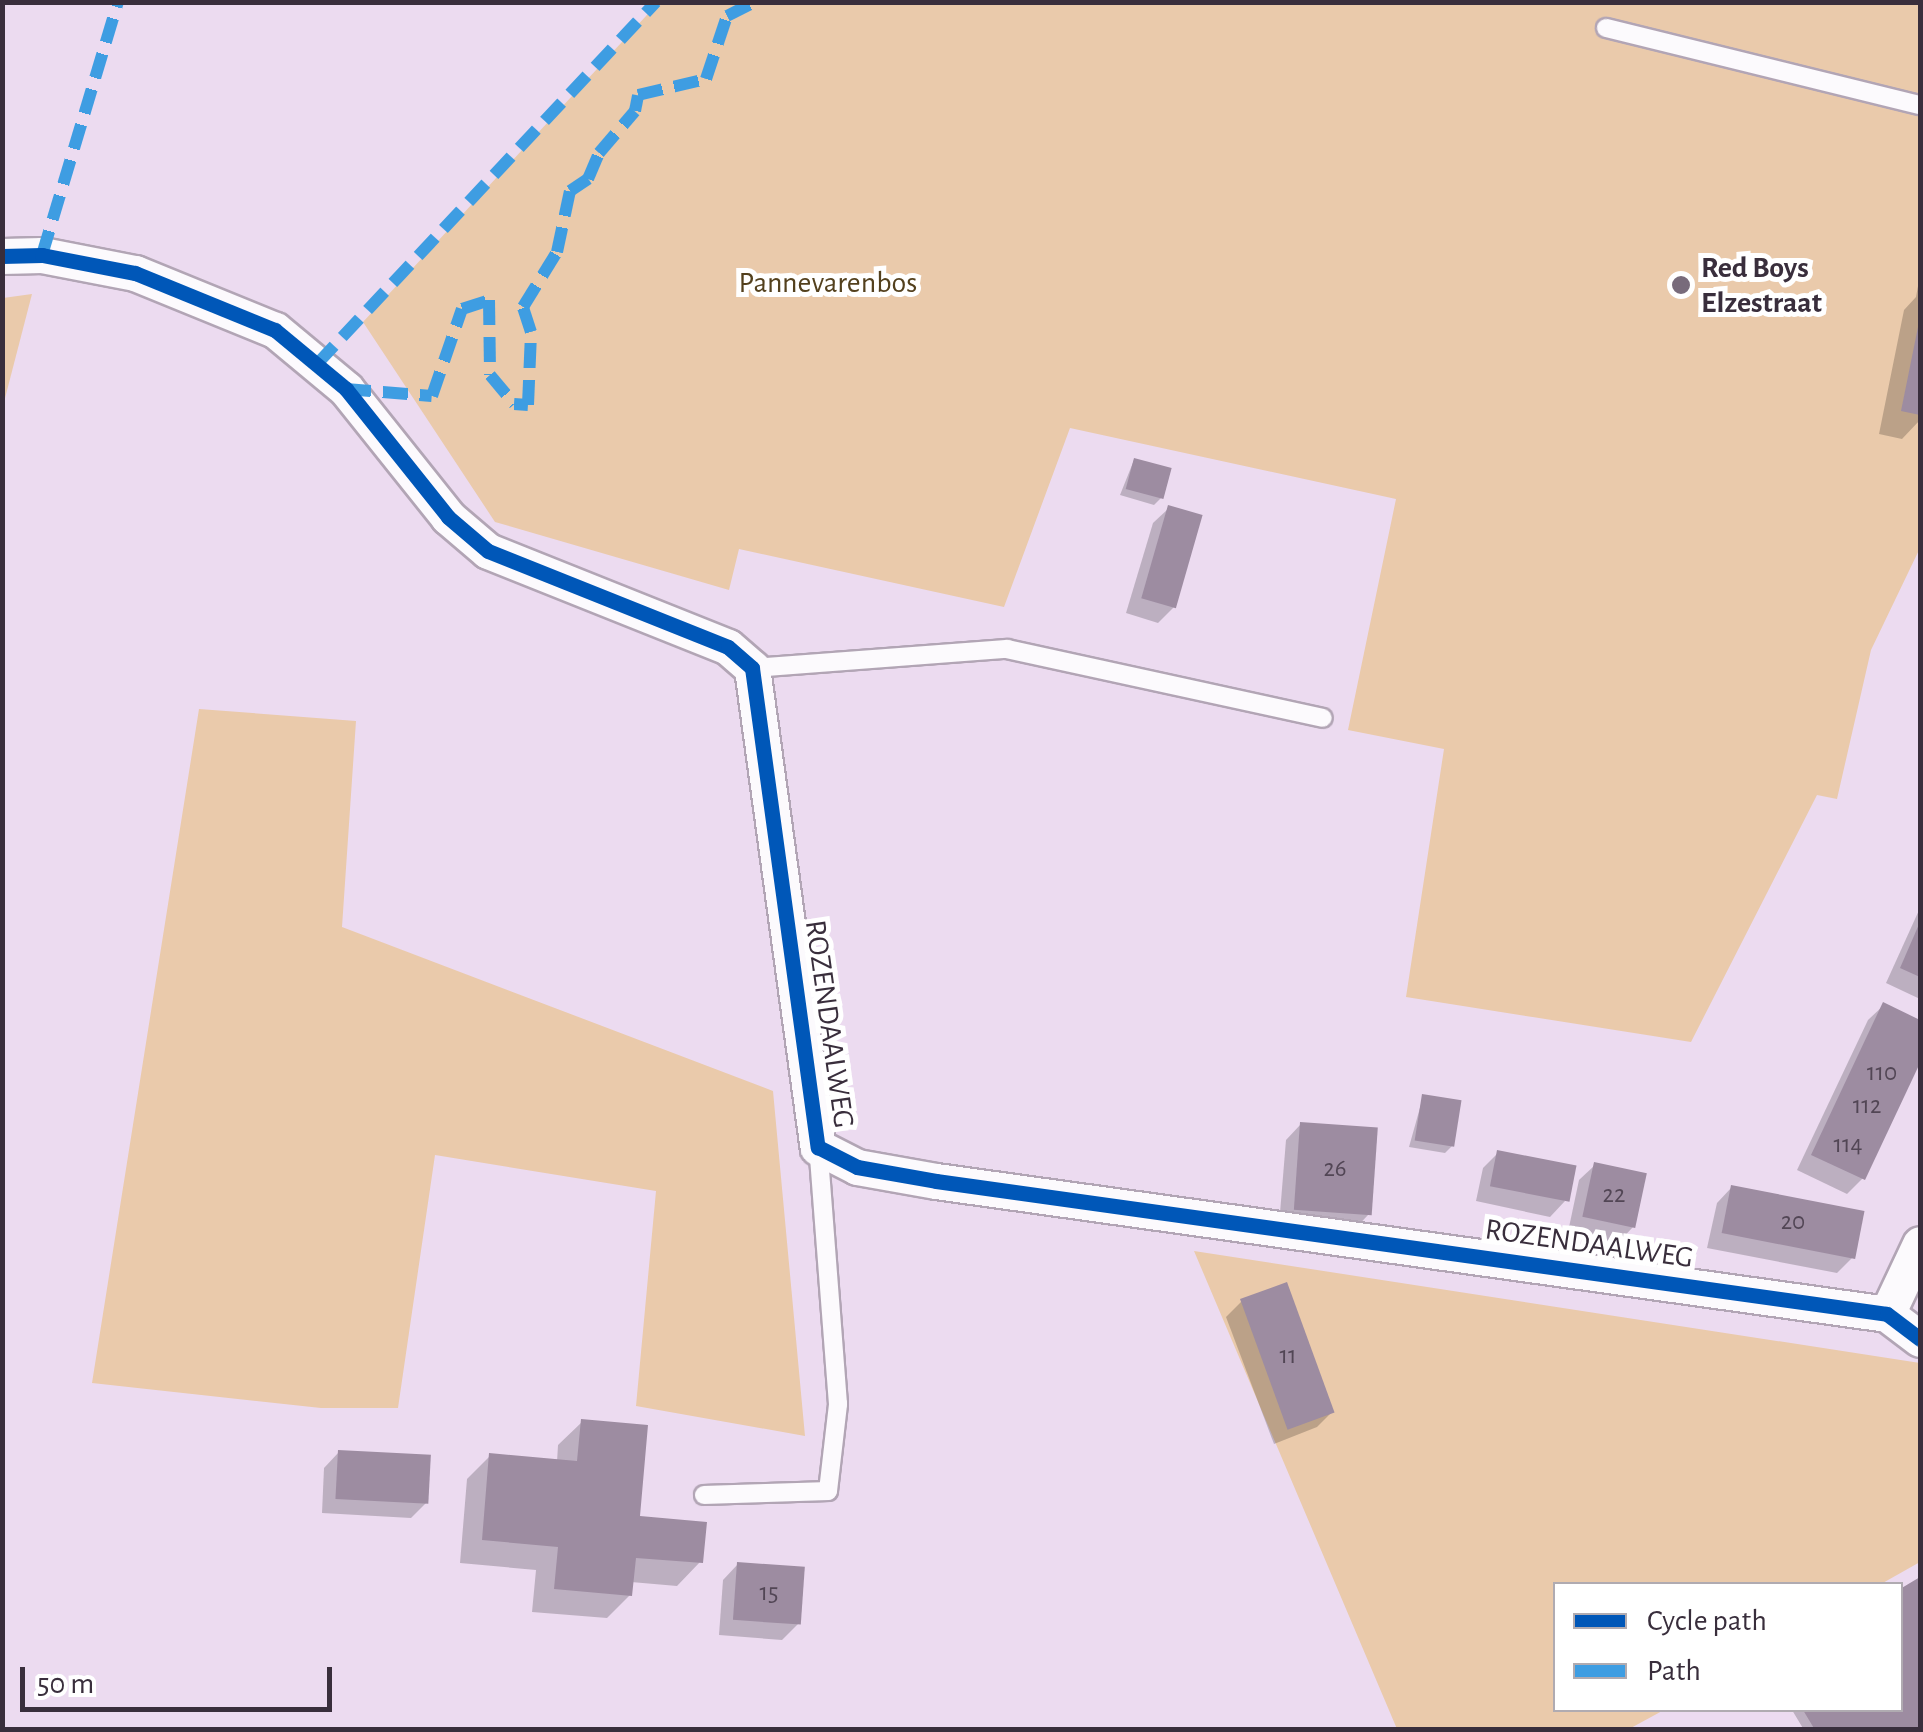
<!DOCTYPE html>
<style>
body{margin:0}
#map{position:relative;width:1923px;height:1732px;overflow:hidden;background:#ecdbf0;font-family:"Alegreya Sans",sans-serif}
div>[style]{position:absolute}
.green>*{inset:0;background:#eacaab}
.shadow>*{inset:0;background:#0003}
.building>*{inset:0;background:#9d8ca1;transform-origin:0 0}
.roads{filter:drop-shadow(2px 0 #b2a5b5) drop-shadow(-2px 0 #b2a5b5) drop-shadow(0 2px #b2a5b5) drop-shadow(0 -2px #b2a5b5)}
.lane>*{height:18px;margin:-9px;padding:0 9px;transform-origin:9px;border-radius:9px;background:#fcfafd}
.street>*{height:35px;margin:-17.5px;padding:0 17.5px;transform-origin:17.5px;border-radius:17.5px;background:#fcfafd}
.quiet>*{height:12px;margin-top:-6px;transform-origin:0;background:repeating-linear-gradient(90deg,#3e9de2 0 25px,transparent 0 37px)}
.cycleway>*{height:15px;margin:-7.5px;padding:0 7.5px;transform-origin:7.5px;border-radius:7.5px;background:#0057b8}
.dots>*{width:28px;height:28px;translate:-50% -50%;box-sizing:border-box;border:5px solid #fff;border-radius:50%}
span{translate:-50% -50%;white-space:nowrap;text-align:center;line-height:1.15;-webkit-text-stroke:10px #fff;paint-order:stroke}
.number-label{font-size:25px;color:#524655}
.number-label span{-webkit-text-stroke-width:0}
.poi-label{font-size:30px;color:#392e3c;font-weight:700}
.left{translate:0 -50%;text-align:left}
.park-label{font-size:30px;color:#53401d}
.street-label{font-size:30px;color:#392e3c}
.frame{position:absolute;inset:0;border:5px solid #392e3c;pointer-events:none}
.legend{position:absolute;left:1553px;top:1582px;width:350px;height:130px;box-sizing:border-box;background:#fff;border:2px solid #b0abb1;margin:0;padding:12px 18px;list-style:none;font-size:30px;color:#392e3c}
.legend li{display:flex;align-items:center;gap:20px;height:50px}
.legend b{width:50px;border:2px solid #b0abb1}
.scale{position:absolute;left:20px;top:1667px;width:312px;height:45px;box-sizing:border-box;border:5px solid #392e3c;border-top:0;padding-left:12px;font-size:30px;line-height:35px;white-space:nowrap;color:#392e3c;-webkit-text-stroke:8px #fff;paint-order:stroke}
</style>
<div id="map">
<div class="green">
<i style="clip-path:polygon(658px 3px,1920px 3px,1920px 548px,1871px 650px,1837px 799px,1817px 795px,1691px 1042px,1406px 997px,1444px 749px,1348px 730px,1396px 499px,1070px 428px,1004px 607px,739px 549px,729px 590px,495px 522px,363px 322px)"></i>
<i style="clip-path:polygon(32px 294px,3px 406px,3px 298px)"></i>
<i style="clip-path:polygon(199px 709px,356px 721px,342px 927px,773px 1091px,805px 1436px,636px 1406px,656px 1191px,435px 1155px,398px 1408px,321px 1408px,92px 1383px)"></i>
<i style="clip-path:polygon(1194px 1251px,1920px 1363px,1920px 1562px,1881px 1584px,1556px 1584px,1556px 1710px,1664px 1710px,1629px 1729px,1397px 1729px)"></i>
</div>
<div class="shadow">
<i style="clip-path:polygon(1920px 275px,1920px 420px,1902px 439px,1879px 434px,1904px 310px,1916px 297px)"></i>
<i style="clip-path:polygon(1134px 460px,1161px 498px,1154px 505px,1120px 495px)"></i>
<i style="clip-path:polygon(1169px 508px,1174px 607px,1158px 623px,1126px 613px,1153px 523px)"></i>
<i style="clip-path:polygon(1920px 908px,1920px 999px,1886px 983px)"></i>
<i style="clip-path:polygon(1884px 1005px,1920px 1023px,1920px 1056px,1863px 1178px,1847px 1194px,1797px 1170px,1868px 1020px)"></i>
<i style="clip-path:polygon(1423px 1097px,1452px 1146px,1445px 1153px,1409px 1147px)"></i>
<i style="clip-path:polygon(1301px 1124px,1368px 1215px,1353px 1231px,1279px 1225px,1286px 1140px)"></i>
<i style="clip-path:polygon(1498px 1153px,1565px 1201px,1550px 1217px,1476px 1201px,1483px 1168px)"></i>
<i style="clip-path:polygon(1595px 1165px,1633px 1227px,1618px 1243px,1568px 1232px,1579px 1180px)"></i>
<i style="clip-path:polygon(1732px 1187px,1852px 1258px,1837px 1273px,1707px 1248px,1717px 1203px)"></i>
<i style="clip-path:polygon(1242px 1301px,1332px 1412px,1317px 1427px,1274px 1444px,1226px 1317px)"></i>
<i style="clip-path:polygon(582px 1422px,637px 1519px,700px 1562px,677px 1586px,631px 1582px,630px 1595px,607px 1618px,532px 1612px,536px 1570px,460px 1563px,467px 1479px,490px 1456px,557px 1462px,558px 1445px)"></i>
<i style="clip-path:polygon(339px 1452px,426px 1503px,411px 1518px,322px 1513px,324px 1468px)"></i>
<i style="clip-path:polygon(738px 1564px,798px 1624px,782px 1640px,719px 1635px,723px 1580px)"></i>
<i style="clip-path:polygon(1920px 1580px,1920px 1730px,1804px 1730px,1792px 1710px,1900px 1710px,1900px 1592px)"></i>
</div>
<div class="building">
<i style="clip-path:polygon(1919px 322px,1920px 322px,1920px 415px,1901px 411px)"></i>
<i style="left:1134px;top:458px;width:39px;height:32px;rotate:15deg"></i>
<i style="left:1168px;top:505px;width:36px;height:97px;rotate:16deg"></i>
<i style="clip-path:polygon(1920px 922px,1920px 977px,1900px 968px)"></i>
<i style="clip-path:polygon(1883px 1002px,1920px 1020px,1920px 1063px,1865px 1180px,1811px 1155px)"></i>
<i style="left:1422px;top:1094px;width:40px;height:47px;rotate:9deg"></i>
<i style="left:1300px;top:1122px;width:78px;height:88px;rotate:4deg"></i>
<i style="left:1497px;top:1150px;width:81px;height:37px;rotate:11deg"></i>
<i style="left:1594px;top:1162px;width:54px;height:56px;rotate:12deg"></i>
<i style="left:1731px;top:1185px;width:136px;height:49px;rotate:11deg"></i>
<i style="left:1287px;top:1282px;width:139px;height:50px;rotate:70deg"></i>
<i style="clip-path:polygon(581px 1419px,648px 1425px,640px 1516px,707px 1522px,703px 1563px,636px 1558px,632px 1596px,554px 1589px,558px 1547px,482px 1540px,489px 1453px,577px 1461px)"></i>
<i style="left:338px;top:1450px;width:93px;height:49px;rotate:3deg"></i>
<i style="left:737px;top:1562px;width:68px;height:58px;rotate:4deg"></i>
<i style="clip-path:polygon(1920px 1577px,1920px 1730px,1815px 1730px,1803px 1710px,1900px 1710px,1900px 1589px)"></i>
</div>
<div class="roads">
<div class="lane">
<i style="left:1606px;top:28px;width:323px;rotate:13.8deg"></i>
<i style="left:752px;top:668px;width:256px;rotate:-4.3deg"></i>
<i style="left:1007px;top:649px;width:323px;rotate:12.3deg"></i>
<i style="left:704px;top:1495px;width:124px;rotate:-1.8deg"></i>
<i style="left:828px;top:1491px;width:88px;rotate:-83.4deg"></i>
<i style="left:838px;top:1404px;width:258px;rotate:-94.4deg"></i>
</div>
<div class="street">
<i style="left:2px;top:256px;width:40px;rotate:-1.4deg"></i>
<i style="left:42px;top:255px;width:95px;rotate:11deg"></i>
<i style="left:135px;top:273px;width:151px;rotate:22.2deg"></i>
<i style="left:275px;top:330px;width:92px;rotate:39.7deg"></i>
<i style="left:346px;top:389px;width:164px;rotate:51.4deg"></i>
<i style="left:448px;top:517px;width:52px;rotate:40.4deg"></i>
<i style="left:488px;top:551px;width:258px;rotate:21.8deg"></i>
<i style="left:728px;top:647px;width:32px;rotate:41deg"></i>
<i style="left:752px;top:668px;width:484px;rotate:82.2deg"></i>
<i style="left:818px;top:1147px;width:44px;rotate:27.1deg"></i>
<i style="left:857px;top:1167px;width:80px;rotate:10deg"></i>
<i style="left:936px;top:1181px;width:960px;rotate:7.96deg"></i>
<i style="left:1887px;top:1314px;width:41px;rotate:37.1deg"></i>
<i style="left:1887px;top:1314px;width:77px;rotate:-64.8deg"></i>
</div>
</div>
<div class="quiet">
<i style="left:42px;top:255px;width:264px;rotate:-73.3deg"></i>
<i style="left:317px;top:364px;width:496px;rotate:-46.9deg"></i>
<i style="left:346px;top:389px;width:86px;rotate:4.7deg"></i>
<i style="left:432px;top:396px;width:92px;rotate:-71deg"></i>
<i style="left:462px;top:309px;width:28px;rotate:-18deg"></i>
<i style="left:489px;top:300px;width:75px;rotate:89.2deg"></i>
<i style="left:490px;top:375px;width:38px;rotate:50deg"></i>
<i style="left:514px;top:404px;width:14px;rotate:4deg"></i>
<i style="left:528px;top:405px;width:73px;rotate:-87.6deg"></i>
<i style="left:531px;top:332px;width:26px;rotate:-108deg"></i>
<i style="left:523px;top:307px;width:65px;rotate:-58.3deg"></i>
<i style="left:557px;top:252px;width:62px;rotate:-78deg"></i>
<i style="left:570px;top:191px;width:22px;rotate:-34deg"></i>
<i style="left:588px;top:179px;width:28px;rotate:-67deg"></i>
<i style="left:599px;top:153px;width:55px;rotate:-49.4deg"></i>
<i style="left:635px;top:111px;width:16px;rotate:-79deg"></i>
<i style="left:638px;top:95px;width:70px;rotate:-13.2deg"></i>
<i style="left:706px;top:79px;width:66px;rotate:-71.6deg"></i>
<i style="left:727px;top:16px;width:30px;rotate:-27deg"></i>
</div>
<div class="cycleway">
<i style="left:2px;top:256px;width:40px;rotate:-1.4deg"></i>
<i style="left:42px;top:255px;width:95px;rotate:11deg"></i>
<i style="left:135px;top:273px;width:151px;rotate:22.2deg"></i>
<i style="left:275px;top:330px;width:92px;rotate:39.7deg"></i>
<i style="left:346px;top:389px;width:164px;rotate:51.4deg"></i>
<i style="left:448px;top:517px;width:52px;rotate:40.4deg"></i>
<i style="left:488px;top:551px;width:258px;rotate:21.8deg"></i>
<i style="left:728px;top:647px;width:32px;rotate:41deg"></i>
<i style="left:752px;top:668px;width:484px;rotate:82.2deg"></i>
<i style="left:818px;top:1147px;width:44px;rotate:27.1deg"></i>
<i style="left:857px;top:1167px;width:80px;rotate:10deg"></i>
<i style="left:936px;top:1181px;width:960px;rotate:7.96deg"></i>
<i style="left:1887px;top:1314px;width:41px;rotate:37.1deg"></i>
</div>
<div class="dots">
<i style="left:1681px;top:285px;background:#786b7b"></i>
</div>
<div class="number-label">
<span style="left:1882px;top:1073px">110</span>
<span style="left:1867px;top:1106px">112</span>
<span style="left:1848px;top:1145px">114</span>
<span style="left:1335px;top:1169px">26</span>
<span style="left:1614px;top:1195px">22</span>
<span style="left:1793px;top:1222px">20</span>
<span style="left:1288px;top:1356px">11</span>
<span style="left:769px;top:1593px">15</span>
</div>
<div class="poi-label">
<span class="left" style="left:1701px;top:285px">Red Boys<br>Elzestraat</span>
</div>
<div class="park-label">
<span style="left:828px;top:283px">Pannevarenbos</span>
</div>
<div class="street-label">
<span style="left:829px;top:1024px;rotate:82deg">ROZENDAALWEG</span>
<span style="left:1589px;top:1244px;rotate:8deg">ROZENDAALWEG</span>
</div>
<div class="frame"></div>
<ul class="legend">
<li><b style="height:12px;background:#0057b8"></b>Cycle path</li>
<li><b style="height:12px;background:#3e9de2"></b>Path</li>
</ul>
<div class="scale">50 m</div>
</div>
